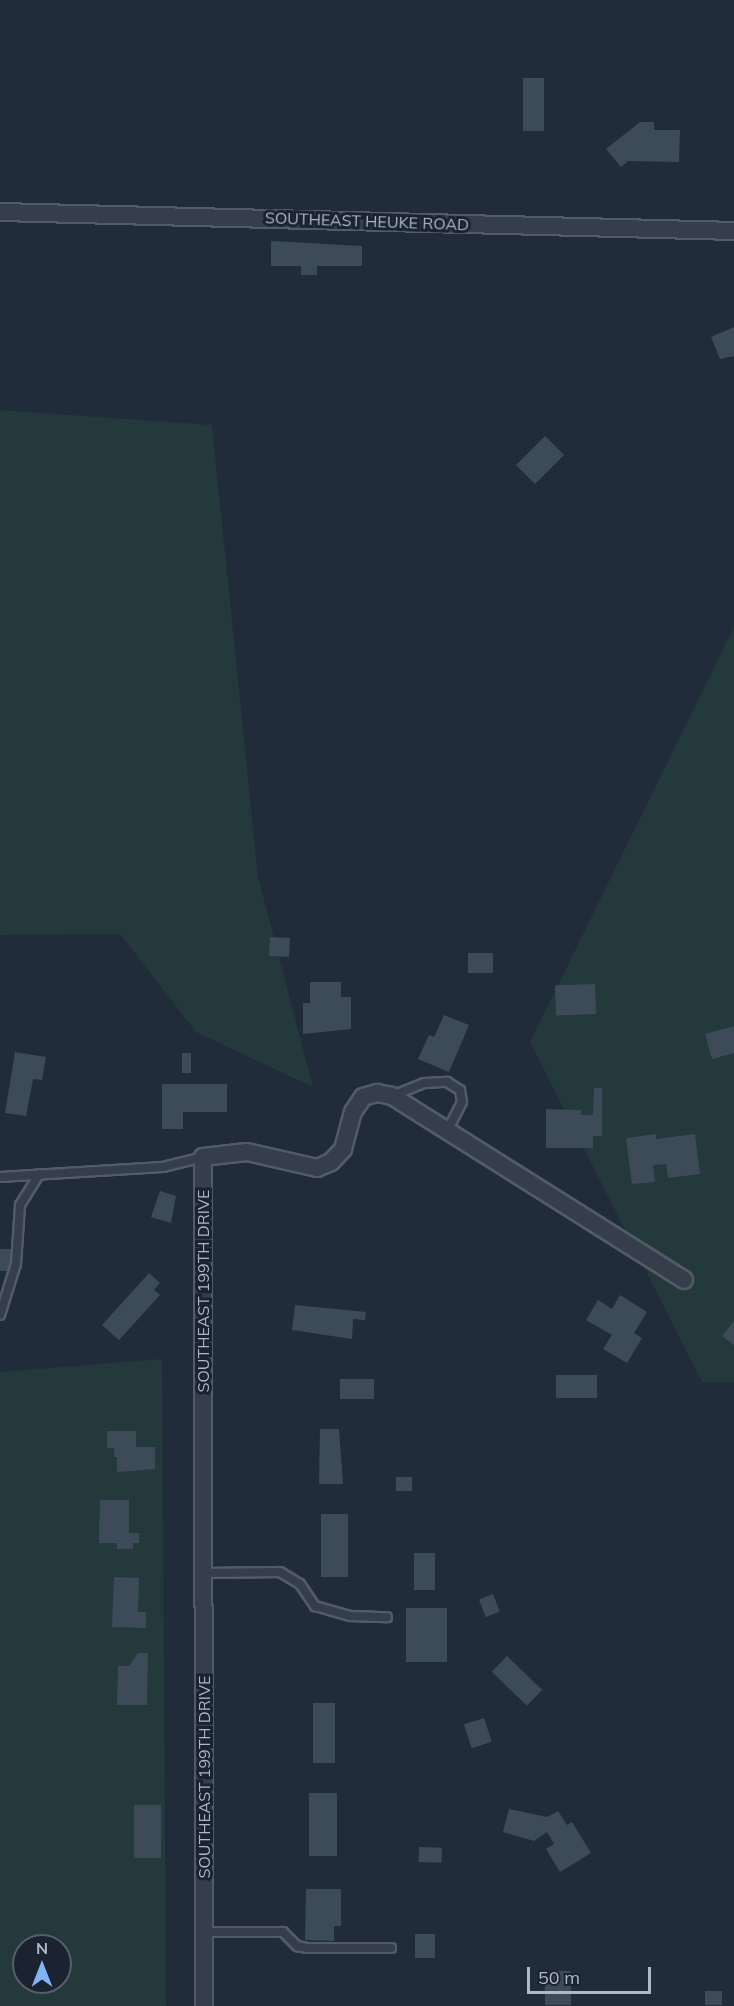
<!DOCTYPE html>
<style>
body{margin:0}
#map{position:relative;width:734px;height:2006px;overflow:hidden;background:#212c3a;font-family:Mulish,sans-serif}
div>[style]{position:absolute}
.green>*{inset:0;background:#23393b}
.building>*{inset:0;background:#3d4b59;transform-origin:0 0}
.roads{filter:drop-shadow(2px 0 #525c68) drop-shadow(-2px 0 #525c68) drop-shadow(0 2px #525c68) drop-shadow(0 -2px #525c68)}
.lane>*{height:8px;margin:-4px;padding:0 4px;transform-origin:4px;border-radius:4px;background:#353e4a}
.street>*{height:16px;margin:-8px;padding:0 8px;transform-origin:8px;border-radius:8px;background:#353e4a}
span{translate:-50% -50%;white-space:nowrap;text-align:center;line-height:1.15;-webkit-text-stroke:6px #1a232f;paint-order:stroke}
.street-label{font-size:16px;color:#afb9c6}
.north{position:absolute;left:12px;top:1934px;width:60px;height:60px;box-sizing:border-box;background:#1a232f;border:2px solid #565f6b;border-radius:50%;rotate:0deg;font-size:16px;font-weight:700;line-height:24px;text-align:center;color:#afb9c6}
.north::after{content:'';display:block;margin:auto;width:21px;height:27px;background:#81b3fa;clip-path:polygon(50% 0,100% 100%,50% 72%,0 100%)}
.scale{position:absolute;left:527px;top:1967px;width:124px;height:27px;box-sizing:border-box;border:3px solid #afb9c6;border-top:0;padding-left:8px;font-size:18px;line-height:21px;white-space:nowrap;color:#afb9c6;-webkit-text-stroke:4px #1a232f;paint-order:stroke}
</style>
<div id="map">
<div class="green">
<i style="clip-path:polygon(0 410px,212px 425px,258px 877px,313px 1087px,196px 1032px,120px 934px,0 935px)"></i>
<i style="clip-path:polygon(734px 627px,734px 1382px,702px 1382px,530px 1042px)"></i>
<i style="clip-path:polygon(evenodd,162px 1359px,166px 2006px,0 2006px,0 1372px,162px 1359px,24px 1946px,60px 1946px,60px 1982px,24px 1982px,24px 1946px)"></i>
</div>
<div class="building">
<i style="left:523px;top:78px;width:21px;height:53px"></i>
<i style="clip-path:polygon(640px 122px,654px 122px,654px 130px,680px 130px,679px 162px,628px 161px,621px 167px,606px 149px)"></i>
<i style="clip-path:polygon(271px 241px,362px 246px,362px 266px,317px 266px,317px 275px,301px 275px,301px 266px,271px 266px)"></i>
<i style="clip-path:polygon(734px 327px,734px 356px,720px 359px,711px 337px)"></i>
<i style="left:545px;top:436px;width:27px;height:41px;rotate:45deg"></i>
<i style="left:270px;top:937px;width:20px;height:19px;rotate:3deg"></i>
<i style="left:468px;top:953px;width:25px;height:20px"></i>
<i style="clip-path:polygon(310px 982px,341px 982px,341px 997px,351px 997px,351px 1029px,303px 1034px,303px 1003px,310px 1003px)"></i>
<i style="left:595px;top:984px;width:30px;height:40px;rotate:88deg"></i>
<i style="clip-path:polygon(444px 1015px,469px 1025px,449px 1072px,418px 1059px,429px 1035px,434px 1037px)"></i>
<i style="clip-path:polygon(734px 1026px,734px 1053px,712px 1059px,705px 1034px)"></i>
<i style="clip-path:polygon(15px 1052px,46px 1057px,42px 1080px,33px 1079px,26px 1116px,5px 1113px)"></i>
<i style="left:182px;top:1053px;width:9px;height:20px"></i>
<i style="clip-path:polygon(162px 1084px,227px 1084px,227px 1112px,183px 1112px,183px 1129px,162px 1129px)"></i>
<i style="clip-path:polygon(594px 1088px,602px 1088px,602px 1136px,593px 1136px,593px 1148px,546px 1148px,546px 1109px,581px 1110px,581px 1115px,593px 1115px)"></i>
<i style="clip-path:polygon(656px 1134px,656px 1139px,695px 1134px,700px 1174px,668px 1178px,666px 1164px,653px 1165px,655px 1182px,632px 1184px,626px 1138px)"></i>
<i style="clip-path:polygon(160px 1191px,176px 1196px,171px 1223px,151px 1217px)"></i>
<i style="left:0;top:1249px;width:12px;height:22px"></i>
<i style="clip-path:polygon(149px 1273px,160px 1283px,154px 1290px,160px 1295px,119px 1340px,102px 1325px)"></i>
<i style="clip-path:polygon(620px 1295px,647px 1312px,634px 1333px,642px 1338px,627px 1363px,603px 1349px,612px 1335px,586px 1320px,598px 1300px,612px 1309px)"></i>
<i style="clip-path:polygon(295px 1305px,366px 1312px,365px 1320px,353px 1319px,352px 1339px,292px 1330px)"></i>
<i style="clip-path:polygon(734px 1321px,734px 1345px,722px 1336px)"></i>
<i style="left:556px;top:1375px;width:41px;height:23px"></i>
<i style="left:340px;top:1379px;width:34px;height:20px"></i>
<i style="clip-path:polygon(320px 1429px,339px 1429px,343px 1484px,319px 1484px)"></i>
<i style="clip-path:polygon(107px 1431px,136px 1431px,136px 1447px,155px 1447px,155px 1469px,117px 1472px,117px 1457px,114px 1457px,114px 1448px,107px 1448px)"></i>
<i style="left:396px;top:1477px;width:16px;height:14px"></i>
<i style="clip-path:polygon(100px 1500px,129px 1500px,129px 1533px,139px 1533px,139px 1543px,133px 1543px,133px 1549px,117px 1549px,117px 1543px,99px 1543px)"></i>
<i style="left:321px;top:1514px;width:27px;height:63px"></i>
<i style="left:414px;top:1553px;width:21px;height:37px"></i>
<i style="clip-path:polygon(114px 1577px,139px 1578px,138px 1612px,146px 1612px,146px 1628px,112px 1627px)"></i>
<i style="left:493px;top:1594px;width:19px;height:15px;rotate:69deg"></i>
<i style="left:406px;top:1608px;width:41px;height:54px"></i>
<i style="clip-path:polygon(138px 1653px,148px 1653px,147px 1705px,117px 1705px,118px 1666px,129px 1666px)"></i>
<i style="left:507px;top:1656px;width:49px;height:22px;rotate:44deg"></i>
<i style="left:313px;top:1703px;width:22px;height:60px"></i>
<i style="left:484px;top:1718px;width:25px;height:21px;rotate:72deg"></i>
<i style="left:309px;top:1793px;width:28px;height:63px"></i>
<i style="left:134px;top:1805px;width:27px;height:53px"></i>
<i style="clip-path:polygon(509px 1809px,547px 1817px,558px 1811px,567px 1825px,572px 1822px,591px 1853px,560px 1872px,546px 1849px,554px 1844px,547px 1832px,534px 1841px,503px 1832px)"></i>
<i style="left:419px;top:1847px;width:23px;height:15px;rotate:2deg"></i>
<i style="clip-path:polygon(306px 1889px,341px 1889px,341px 1926px,334px 1926px,334px 1941px,305px 1940px)"></i>
<i style="left:415px;top:1934px;width:20px;height:24px"></i>
<i style="left:545px;top:1971px;width:26px;height:34px"></i>
<i style="left:705px;top:1991px;width:17px;height:14px"></i>
</div>
<div class="roads">
<div class="lane">
<i style="left:392px;top:1096px;width:35px;rotate:-22deg"></i>
<i style="left:425px;top:1083px;width:22px;rotate:-3deg"></i>
<i style="left:447px;top:1082px;width:15px;rotate:32deg"></i>
<i style="left:460px;top:1090px;width:12px;rotate:81deg"></i>
<i style="left:462px;top:1102px;width:34px;rotate:117deg"></i>
<i style="left:0;top:1177px;width:163px;rotate:-3.5deg"></i>
<i style="left:163px;top:1167px;width:41px;rotate:-14deg"></i>
<i style="left:0;top:1315px;width:53px;rotate:-72.6deg"></i>
<i style="left:16px;top:1264px;width:59px;rotate:-86.1deg"></i>
<i style="left:20px;top:1205px;width:36px;rotate:-58deg"></i>
<i style="left:204px;top:1573px;width:76px;rotate:-0.8deg"></i>
<i style="left:280px;top:1572px;width:23px;rotate:31deg"></i>
<i style="left:300px;top:1584px;width:27px;rotate:56deg"></i>
<i style="left:315px;top:1606px;width:37px;rotate:16deg"></i>
<i style="left:351px;top:1616px;width:36px;rotate:2deg"></i>
<i style="left:204px;top:1932px;width:79px"></i>
<i style="left:283px;top:1932px;width:20px;rotate:45deg"></i>
<i style="left:297px;top:1946px;width:10px;rotate:11deg"></i>
<i style="left:307px;top:1948px;width:84px"></i>
</div>
<div class="street">
<i style="left:0;top:212px;width:734px;rotate:1.48deg"></i>
<i style="left:204px;top:2006px;width:849px;rotate:-90.07deg"></i>
<i style="left:203px;top:1157px;width:44px;rotate:-6.5deg"></i>
<i style="left:247px;top:1152px;width:72px;rotate:12.9deg"></i>
<i style="left:317px;top:1168px;width:15px;rotate:-23deg"></i>
<i style="left:331px;top:1162px;width:18px;rotate:-47deg"></i>
<i style="left:343px;top:1149px;width:38px;rotate:-75deg"></i>
<i style="left:353px;top:1112px;width:18px;rotate:-56deg"></i>
<i style="left:363px;top:1097px;width:15px;rotate:-16deg"></i>
<i style="left:377px;top:1093px;width:15px;rotate:11deg"></i>
<i style="left:392px;top:1096px;width:345px;rotate:32.2deg"></i>
</div>
</div>
<div class="street-label">
<span style="left:367px;top:221px;rotate:2deg">SOUTHEAST HEUKE ROAD</span>
<span style="left:203px;top:1291px;rotate:-90deg">SOUTHEAST 199TH DRIVE</span>
<span style="left:204px;top:1777px;rotate:-90deg">SOUTHEAST 199TH DRIVE</span>
</div>
<div class="north">N</div>
<div class="scale">50 m</div>
</div>
